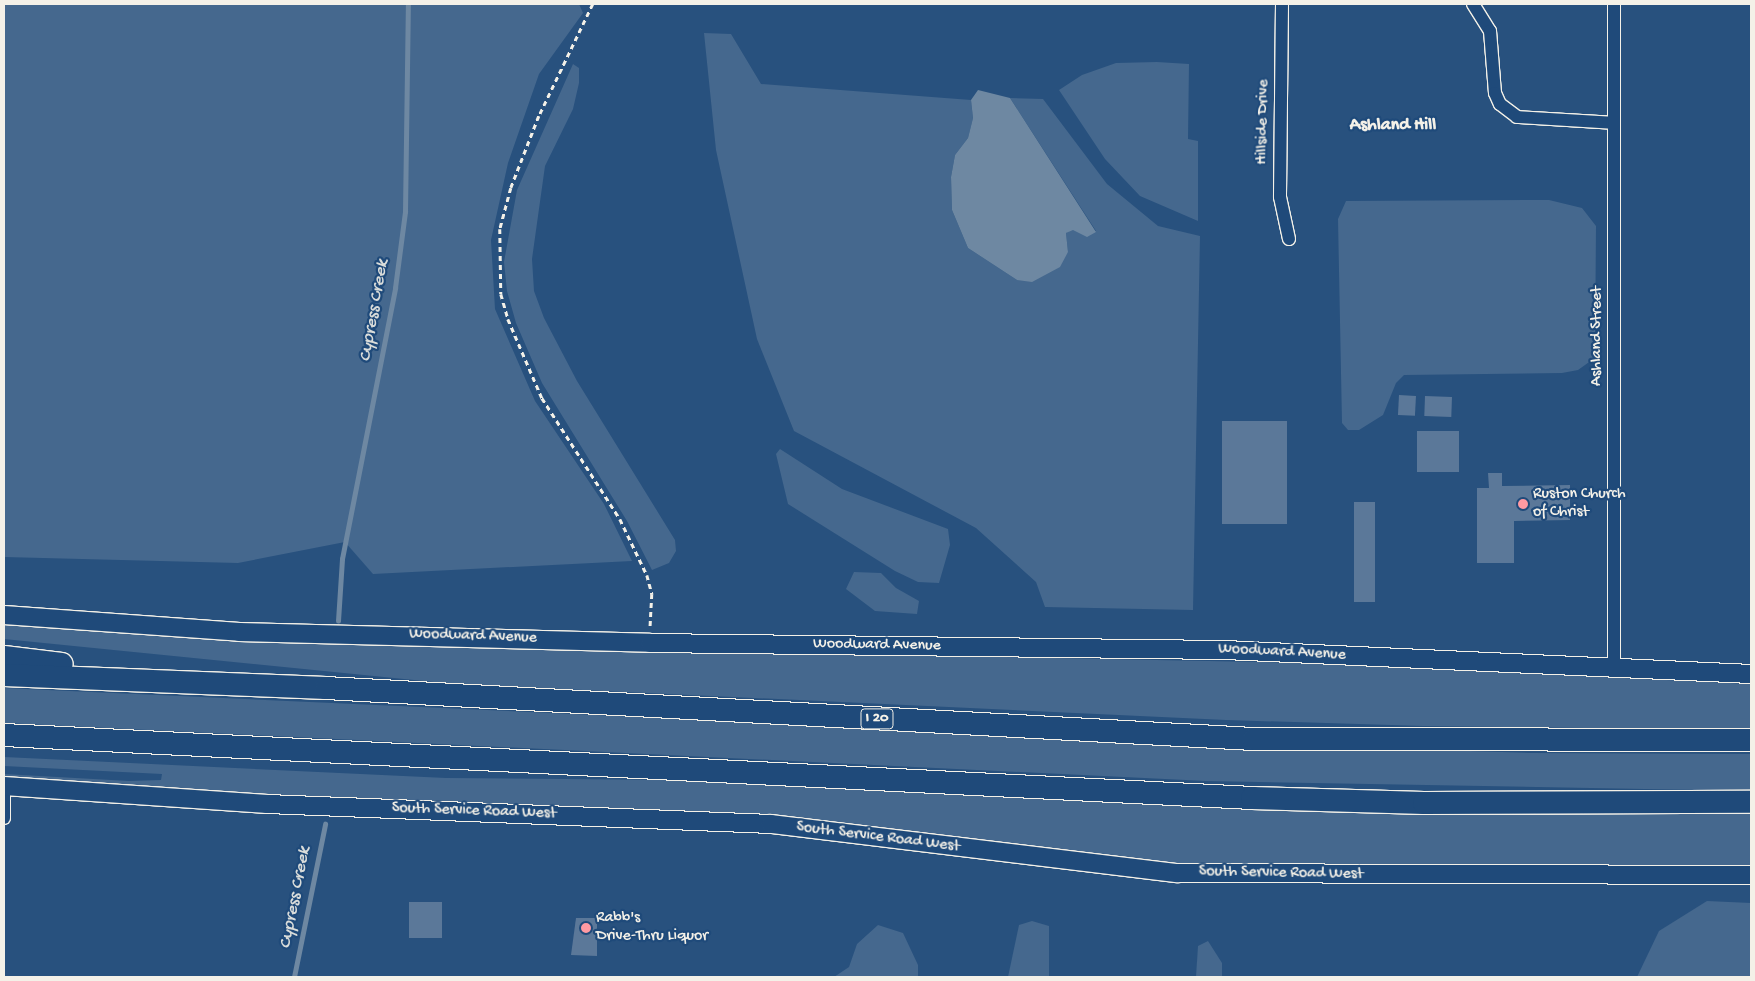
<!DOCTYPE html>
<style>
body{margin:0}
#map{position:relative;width:1755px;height:981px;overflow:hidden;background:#28517e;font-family:"Gochi Hand",sans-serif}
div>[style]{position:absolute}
.green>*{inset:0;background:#45688e}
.water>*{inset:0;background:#6e88a2}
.stream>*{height:4.5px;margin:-2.25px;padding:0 2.25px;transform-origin:2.25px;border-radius:2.25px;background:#6e88a2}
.building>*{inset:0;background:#5b7899;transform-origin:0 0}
.path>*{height:2.5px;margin-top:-1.25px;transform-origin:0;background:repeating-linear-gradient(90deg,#f4f1e8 0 5px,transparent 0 9px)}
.roads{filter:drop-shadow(1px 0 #f4f1e8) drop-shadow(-1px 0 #f4f1e8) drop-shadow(0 1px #f4f1e8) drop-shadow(0 -1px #f4f1e8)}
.street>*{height:12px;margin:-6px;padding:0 6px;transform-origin:6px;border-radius:6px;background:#1f4a7a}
.secondary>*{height:18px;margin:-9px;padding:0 9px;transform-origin:9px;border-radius:9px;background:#1f4a7a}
.highway>*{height:22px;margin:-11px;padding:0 11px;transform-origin:11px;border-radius:11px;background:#1f4a7a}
.dots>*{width:14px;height:14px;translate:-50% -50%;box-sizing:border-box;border:2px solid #1f4a7a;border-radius:50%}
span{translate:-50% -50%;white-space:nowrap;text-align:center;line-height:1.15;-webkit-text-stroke:4.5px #1f4a7a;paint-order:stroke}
.shield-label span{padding:1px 4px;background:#1f4a7a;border:1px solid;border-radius:4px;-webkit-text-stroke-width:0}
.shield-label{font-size:15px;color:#f4f1e8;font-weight:700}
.street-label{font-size:16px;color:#f4f1e8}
.poi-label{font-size:16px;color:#f4f1e8}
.left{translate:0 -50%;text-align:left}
.neighbourhood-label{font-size:18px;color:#f4f1e8;font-weight:700}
.water-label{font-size:18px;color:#d9dcda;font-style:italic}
.frame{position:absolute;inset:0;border:5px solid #f4f1e8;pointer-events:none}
</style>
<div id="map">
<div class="green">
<i style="clip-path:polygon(4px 4px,579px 4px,583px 13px,539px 74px,508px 163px,491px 240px,495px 309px,535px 401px,604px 504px,632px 561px,373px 574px,345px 542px,238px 563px,4px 557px)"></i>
<i style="clip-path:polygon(704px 33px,731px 34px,761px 84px,971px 100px,973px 118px,968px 138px,955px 155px,951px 177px,952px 210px,968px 248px,1017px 280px,1068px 252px,1066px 233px,1072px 229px,1096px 231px,1010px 98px,1043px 99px,1107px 184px,1158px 226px,1200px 236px,1193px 610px,1045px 607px,1036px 582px,976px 528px,794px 431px,757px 339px,716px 150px)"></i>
<i style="clip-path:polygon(1157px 62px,1189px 64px,1188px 139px,1198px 141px,1198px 221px,1140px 196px,1105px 159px,1059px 90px,1082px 75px,1116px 63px)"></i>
<i style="clip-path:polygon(573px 64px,579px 68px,579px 83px,573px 109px,545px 166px,532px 259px,534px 291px,544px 318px,577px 381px,675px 540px,676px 551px,669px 563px,652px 570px,627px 521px,542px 383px,516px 323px,507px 291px,504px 262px,517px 190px)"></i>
<i style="clip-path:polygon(1549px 200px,1582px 208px,1596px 226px,1595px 352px,1592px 360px,1578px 370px,1562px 373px,1404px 375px,1396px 383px,1383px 415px,1359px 430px,1348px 430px,1342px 423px,1338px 219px,1346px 201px)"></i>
<i style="clip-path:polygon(780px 449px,842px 489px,948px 529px,950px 545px,939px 583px,918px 582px,895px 571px,788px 504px,776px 454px)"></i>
<i style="clip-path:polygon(854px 572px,881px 573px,896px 588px,919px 601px,917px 614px,875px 611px,846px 589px)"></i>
<i style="clip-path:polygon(4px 622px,154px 636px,339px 644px,1304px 663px,1751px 684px,1751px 730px,1423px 726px,1226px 720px,454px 684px,4px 639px)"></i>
<i style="clip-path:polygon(4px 688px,1211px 743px,1531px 753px,1751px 754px,1751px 791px,1206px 781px,4px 723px)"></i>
<i style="clip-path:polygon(4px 757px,446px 778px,676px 780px,1148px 804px,1464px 813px,1751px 814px,1751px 868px,1196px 865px,464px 805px,4px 782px,4px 774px,129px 781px,161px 780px,162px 774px,4px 766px)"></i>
<i style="clip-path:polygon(1707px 901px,1751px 903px,1751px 977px,1637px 977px,1659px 931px)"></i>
<i style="clip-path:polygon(1032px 921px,1049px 926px,1049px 977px,1008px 977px,1019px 925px)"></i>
<i style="clip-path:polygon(878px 925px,903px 933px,918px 965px,918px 977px,834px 977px,849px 967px,857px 944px)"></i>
<i style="clip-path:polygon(1208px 941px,1222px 963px,1222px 977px,1196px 977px,1198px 946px)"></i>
</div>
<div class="water">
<i style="clip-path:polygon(978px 90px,1010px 98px,1096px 232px,1087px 237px,1073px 230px,1066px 233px,1068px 252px,1060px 267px,1032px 282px,1017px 280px,968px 248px,952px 210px,951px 177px,955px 155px,968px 138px,973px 118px,971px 100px)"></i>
</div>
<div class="stream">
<i style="left:338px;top:621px;width:62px;rotate:-86.3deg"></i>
<i style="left:342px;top:559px;width:276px;rotate:-78.9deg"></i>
<i style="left:395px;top:288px;width:77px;rotate:-82.5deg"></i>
<i style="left:405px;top:212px;width:208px;rotate:-89.2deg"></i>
<i style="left:294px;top:977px;width:156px;rotate:-78.5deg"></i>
</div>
<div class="building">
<i style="left:1399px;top:395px;width:17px;height:20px;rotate:3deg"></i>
<i style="left:1425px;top:396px;width:27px;height:20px;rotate:2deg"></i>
<i style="left:1222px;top:421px;width:65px;height:103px"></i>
<i style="left:1417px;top:431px;width:42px;height:41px"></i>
<i style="clip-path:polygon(1488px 473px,1502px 473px,1502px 486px,1570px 485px,1570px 520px,1514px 521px,1514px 563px,1477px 563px,1477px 488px,1489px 488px)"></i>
<i style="left:1354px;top:502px;width:21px;height:100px"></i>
<i style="left:409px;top:902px;width:33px;height:36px"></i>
<i style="clip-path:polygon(576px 918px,597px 918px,597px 956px,571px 955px)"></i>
</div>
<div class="path">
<i style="left:593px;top:4px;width:124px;rotate:115.7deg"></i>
<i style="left:539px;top:116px;width:77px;rotate:111.3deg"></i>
<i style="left:511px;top:188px;width:42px;rotate:105deg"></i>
<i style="left:500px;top:229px;width:65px;rotate:89.1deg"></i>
<i style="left:501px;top:294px;width:26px;rotate:74deg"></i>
<i style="left:508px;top:319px;width:86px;rotate:66.7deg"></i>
<i style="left:542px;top:398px;width:144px;rotate:57.2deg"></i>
<i style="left:620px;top:519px;width:62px;rotate:64.3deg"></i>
<i style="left:647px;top:575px;width:20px;rotate:75deg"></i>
<i style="left:652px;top:594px;width:35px;rotate:93deg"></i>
</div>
<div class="roads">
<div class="street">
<i style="left:1282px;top:4px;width:193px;rotate:90.6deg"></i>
<i style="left:1280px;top:197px;width:43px;rotate:77.9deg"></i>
<i style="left:1473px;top:4px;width:32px;rotate:58deg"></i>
<i style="left:1490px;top:31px;width:62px;rotate:85.4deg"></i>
<i style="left:1495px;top:93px;width:12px;rotate:66deg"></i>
<i style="left:1500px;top:104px;width:21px;rotate:37deg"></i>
<i style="left:1517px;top:117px;width:97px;rotate:3.5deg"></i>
<i style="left:1614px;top:4px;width:665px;rotate:90deg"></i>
<i style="left:4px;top:795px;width:23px;rotate:90deg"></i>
</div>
<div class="secondary">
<i style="left:4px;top:615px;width:236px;rotate:4.1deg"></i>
<i style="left:239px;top:632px;width:411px;rotate:1.5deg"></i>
<i style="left:650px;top:643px;width:575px;rotate:0.7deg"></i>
<i style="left:1225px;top:650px;width:527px;rotate:2.61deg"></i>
<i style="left:4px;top:786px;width:264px;rotate:3.9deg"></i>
<i style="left:267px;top:804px;width:504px;rotate:2.27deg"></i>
<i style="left:771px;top:824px;width:409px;rotate:6.9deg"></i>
<i style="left:1177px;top:873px;width:574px;rotate:0.2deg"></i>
</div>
<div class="highway">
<i style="left:4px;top:657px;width:58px;rotate:6.9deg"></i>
<i style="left:4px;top:675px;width:322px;rotate:2.3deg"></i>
<i style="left:326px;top:688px;width:929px;rotate:3.15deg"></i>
<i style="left:1254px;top:739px;width:497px;rotate:0.1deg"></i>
<i style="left:4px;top:735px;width:1250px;rotate:2.89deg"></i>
<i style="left:1252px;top:798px;width:172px;rotate:1.7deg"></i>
<i style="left:1424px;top:803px;width:327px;rotate:-0.2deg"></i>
</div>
</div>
<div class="dots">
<i style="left:1523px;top:504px;background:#ff9aa2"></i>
<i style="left:586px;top:928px;background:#ff9aa2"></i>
</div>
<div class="shield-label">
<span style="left:877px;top:719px">I 20</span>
</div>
<div class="street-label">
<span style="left:1264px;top:122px;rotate:-89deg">Hillside Drive</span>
<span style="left:1598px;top:336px;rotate:-90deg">Ashland Street</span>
<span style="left:473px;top:637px;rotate:2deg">Woodward Avenue</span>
<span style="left:877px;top:646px;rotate:1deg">Woodward Avenue</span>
<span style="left:1282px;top:653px;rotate:3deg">Woodward Avenue</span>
<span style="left:474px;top:812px;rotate:2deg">South Service Road West</span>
<span style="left:878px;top:838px;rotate:7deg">South Service Road West</span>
<span style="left:1281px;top:874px;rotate:1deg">South Service Road West</span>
</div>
<div class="poi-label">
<span class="left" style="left:1533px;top:504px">Ruston Church<br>of Christ</span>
<span class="left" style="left:596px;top:928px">Rabb's<br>Drive-Thru Liquor</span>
</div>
<div class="neighbourhood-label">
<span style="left:1393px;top:126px">Ashland Hill</span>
</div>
<div class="water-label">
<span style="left:375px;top:311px;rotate:-80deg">Cypress Creek</span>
<span style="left:296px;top:898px;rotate:-79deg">Cypress Creek</span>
</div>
<div class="frame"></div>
</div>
